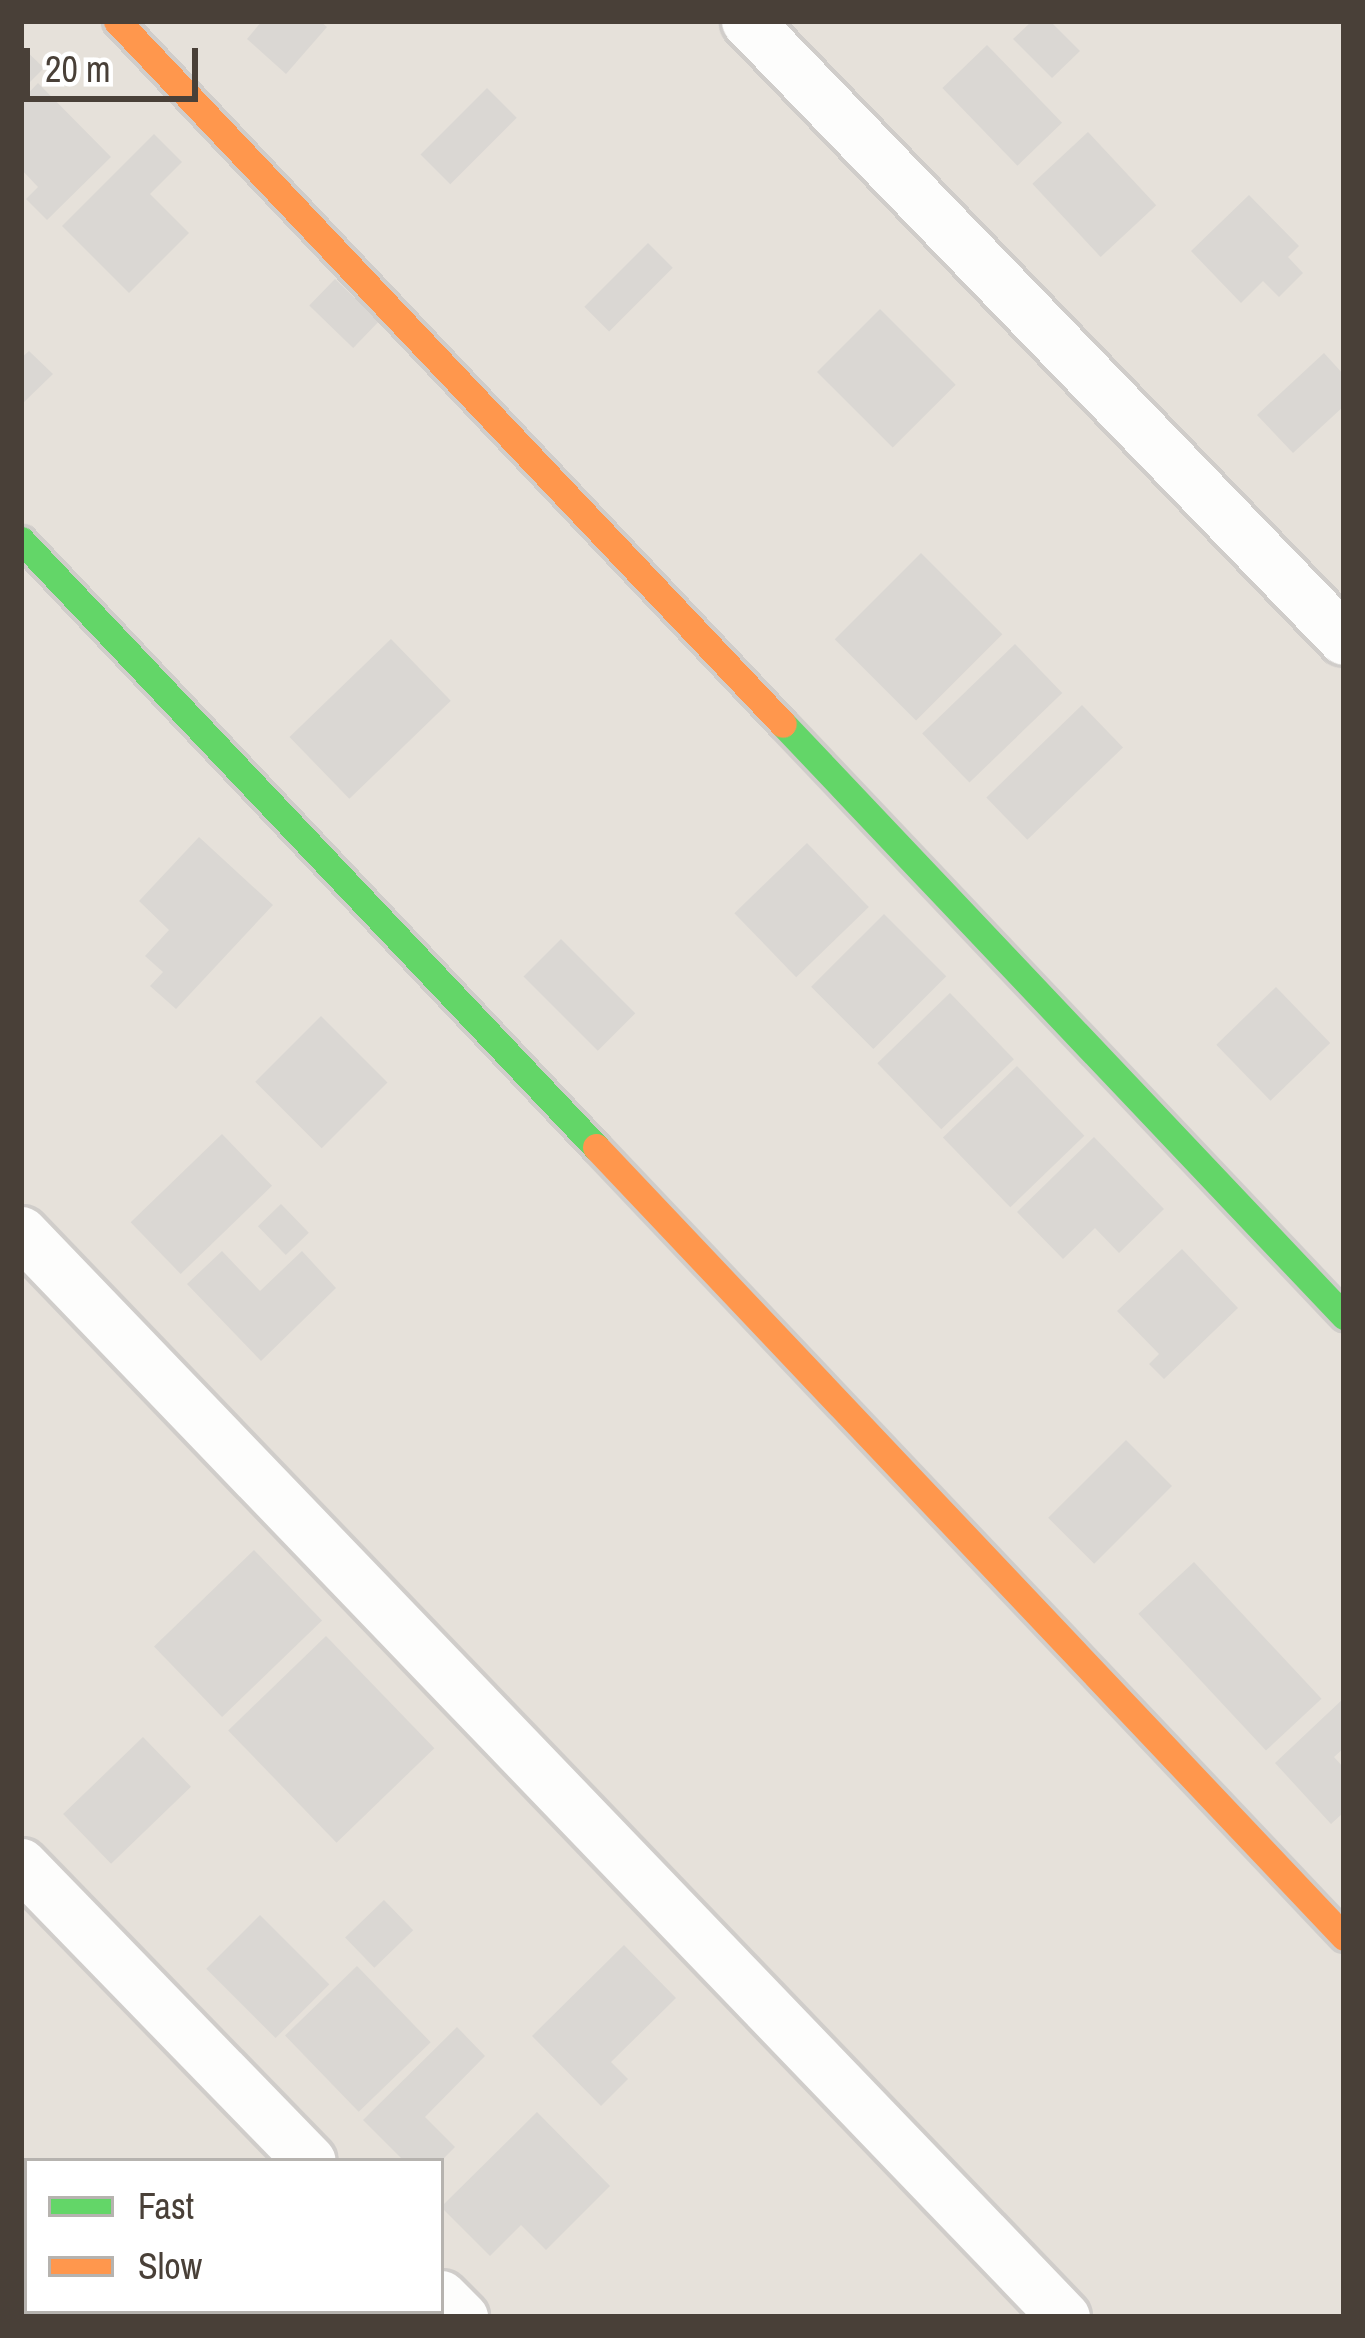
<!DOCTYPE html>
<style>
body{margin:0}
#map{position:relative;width:1365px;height:2338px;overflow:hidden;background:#f2f0ed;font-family:"Archivo Narrow",sans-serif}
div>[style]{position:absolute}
.residential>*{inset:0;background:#e6e1da}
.building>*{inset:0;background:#dad7d3;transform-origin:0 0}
.roads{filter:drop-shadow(3px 0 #d0cdca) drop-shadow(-3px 0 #d0cdca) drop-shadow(0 3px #d0cdca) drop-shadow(0 -3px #d0cdca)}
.street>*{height:51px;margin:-25.5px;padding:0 25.5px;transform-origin:25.5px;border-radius:25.5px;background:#fdfdfc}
.fast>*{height:27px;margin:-13.5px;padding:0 13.5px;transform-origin:13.5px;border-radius:13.5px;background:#63d668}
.slow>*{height:27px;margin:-13.5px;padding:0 13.5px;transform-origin:13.5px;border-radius:13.5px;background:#ff974d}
span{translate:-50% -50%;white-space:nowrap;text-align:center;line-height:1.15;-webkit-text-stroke:9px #fff;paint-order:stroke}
.frame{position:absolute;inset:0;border:24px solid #494038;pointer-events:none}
.legend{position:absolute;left:24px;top:2158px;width:420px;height:156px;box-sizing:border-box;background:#fff;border:3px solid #b6b3af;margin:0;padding:15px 21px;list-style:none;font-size:36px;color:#494038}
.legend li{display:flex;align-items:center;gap:24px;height:60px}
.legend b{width:60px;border:3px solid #b6b3af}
.scale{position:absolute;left:24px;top:48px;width:174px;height:54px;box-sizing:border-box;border:6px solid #494038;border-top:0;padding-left:15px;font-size:36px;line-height:42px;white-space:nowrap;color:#494038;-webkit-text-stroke:9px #fff;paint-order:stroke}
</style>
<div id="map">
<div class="residential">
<i style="clip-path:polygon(evenodd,21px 21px,1344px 21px,1344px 2317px,21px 2317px,21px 21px,27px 2161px,441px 2161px,441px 2311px,27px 2311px,27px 2161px)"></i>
</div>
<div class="building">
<i style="clip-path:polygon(262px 21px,320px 21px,327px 27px,286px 74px,247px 39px)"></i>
<i style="clip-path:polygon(1032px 21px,1050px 21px,1080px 51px,1052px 78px,1013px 39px)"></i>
<i style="left:987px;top:45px;width:108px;height:62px;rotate:46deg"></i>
<i style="clip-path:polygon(21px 46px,44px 68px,21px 91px)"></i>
<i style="clip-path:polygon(38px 83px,111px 157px,47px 220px,26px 199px,38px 187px,21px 169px,21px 101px)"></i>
<i style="left:487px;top:88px;width:42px;height:94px;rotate:45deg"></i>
<i style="left:1088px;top:132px;width:100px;height:76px;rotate:47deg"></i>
<i style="clip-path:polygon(154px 134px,182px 162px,150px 194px,189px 233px,129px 293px,62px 226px)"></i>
<i style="clip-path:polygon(1249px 195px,1299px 246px,1288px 257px,1303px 273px,1279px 297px,1263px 281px,1241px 303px,1191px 251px)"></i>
<i style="left:648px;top:243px;width:35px;height:90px;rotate:45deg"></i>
<i style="left:335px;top:279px;width:61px;height:37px;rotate:44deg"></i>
<i style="left:880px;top:309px;width:107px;height:89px;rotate:45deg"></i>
<i style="clip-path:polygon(29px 351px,53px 374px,21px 405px,21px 358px)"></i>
<i style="clip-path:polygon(1324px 353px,1344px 375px,1344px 406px,1293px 453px,1257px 415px)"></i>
<i style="left:921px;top:553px;width:115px;height:122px;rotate:45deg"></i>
<i style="left:391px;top:639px;width:86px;height:141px;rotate:46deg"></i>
<i style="left:1015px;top:644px;width:68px;height:129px;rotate:46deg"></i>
<i style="left:1082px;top:705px;width:59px;height:133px;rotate:46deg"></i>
<i style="clip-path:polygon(199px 837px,273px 905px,176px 1009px,150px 986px,163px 972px,145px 956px,169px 930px,139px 901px)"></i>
<i style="left:807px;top:843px;width:89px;height:101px;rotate:46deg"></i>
<i style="left:884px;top:914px;width:88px;height:103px;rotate:45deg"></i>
<i style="left:561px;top:939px;width:105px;height:53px;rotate:45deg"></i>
<i style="left:1276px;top:987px;width:78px;height:83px;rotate:46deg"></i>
<i style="left:950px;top:993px;width:92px;height:101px;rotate:46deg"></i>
<i style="left:321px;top:1016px;width:94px;height:93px;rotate:45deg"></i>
<i style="left:1017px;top:1066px;width:97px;height:103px;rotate:46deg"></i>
<i style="left:222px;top:1134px;width:72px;height:127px;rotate:46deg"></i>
<i style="clip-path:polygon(1094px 1137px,1164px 1209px,1119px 1253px,1095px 1228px,1063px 1259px,1017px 1212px)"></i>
<i style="left:281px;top:1204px;width:40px;height:32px;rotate:46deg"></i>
<i style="clip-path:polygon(1182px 1249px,1238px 1308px,1164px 1379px,1149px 1364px,1159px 1354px,1117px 1311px)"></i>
<i style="clip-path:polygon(222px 1251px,260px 1291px,302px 1251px,336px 1288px,261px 1361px,187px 1284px)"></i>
<i style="left:1126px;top:1440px;width:65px;height:110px;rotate:45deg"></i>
<i style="left:254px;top:1550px;width:98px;height:139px;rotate:46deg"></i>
<i style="left:1194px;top:1562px;width:187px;height:76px;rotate:47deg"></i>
<i style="left:326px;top:1636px;width:156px;height:136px;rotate:46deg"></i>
<i style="clip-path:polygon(1344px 1698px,1344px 1748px,1334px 1757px,1344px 1768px,1344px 1812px,1331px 1824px,1275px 1763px)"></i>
<i style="left:143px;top:1737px;width:69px;height:111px;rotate:46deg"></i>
<i style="left:384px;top:1900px;width:42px;height:54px;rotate:46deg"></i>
<i style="left:260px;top:1915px;width:98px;height:76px;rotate:45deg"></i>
<i style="clip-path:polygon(624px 1945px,676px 1998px,611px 2062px,628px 2079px,601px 2106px,532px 2036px)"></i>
<i style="left:357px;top:1966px;width:106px;height:100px;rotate:46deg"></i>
<i style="clip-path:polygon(457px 2027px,485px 2056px,425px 2117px,455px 2147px,441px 2161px,404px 2161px,363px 2120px)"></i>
<i style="clip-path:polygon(537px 2112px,610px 2186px,546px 2250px,521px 2225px,490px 2256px,441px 2207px)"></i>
<i style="left:253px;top:2311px;width:86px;height:8px"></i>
</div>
<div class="roads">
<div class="street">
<i style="left:747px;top:21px;width:859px;rotate:45.99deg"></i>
<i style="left:21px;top:1232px;width:1505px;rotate:46.13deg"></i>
<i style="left:21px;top:1864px;width:414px;rotate:45.8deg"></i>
<i style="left:441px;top:2296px;width:30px;rotate:45deg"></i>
</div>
<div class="fast">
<i style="left:21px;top:540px;width:836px;rotate:46.55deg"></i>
<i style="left:783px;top:724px;width:816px;rotate:46.54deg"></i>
</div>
<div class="slow">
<i style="left:117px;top:21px;width:968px;rotate:46.55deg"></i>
<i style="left:596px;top:1147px;width:1088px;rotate:46.56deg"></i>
</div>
</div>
<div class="frame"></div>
<ul class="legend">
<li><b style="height:15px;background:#63d668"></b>Fast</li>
<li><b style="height:15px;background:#ff974d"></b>Slow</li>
</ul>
<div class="scale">20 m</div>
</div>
